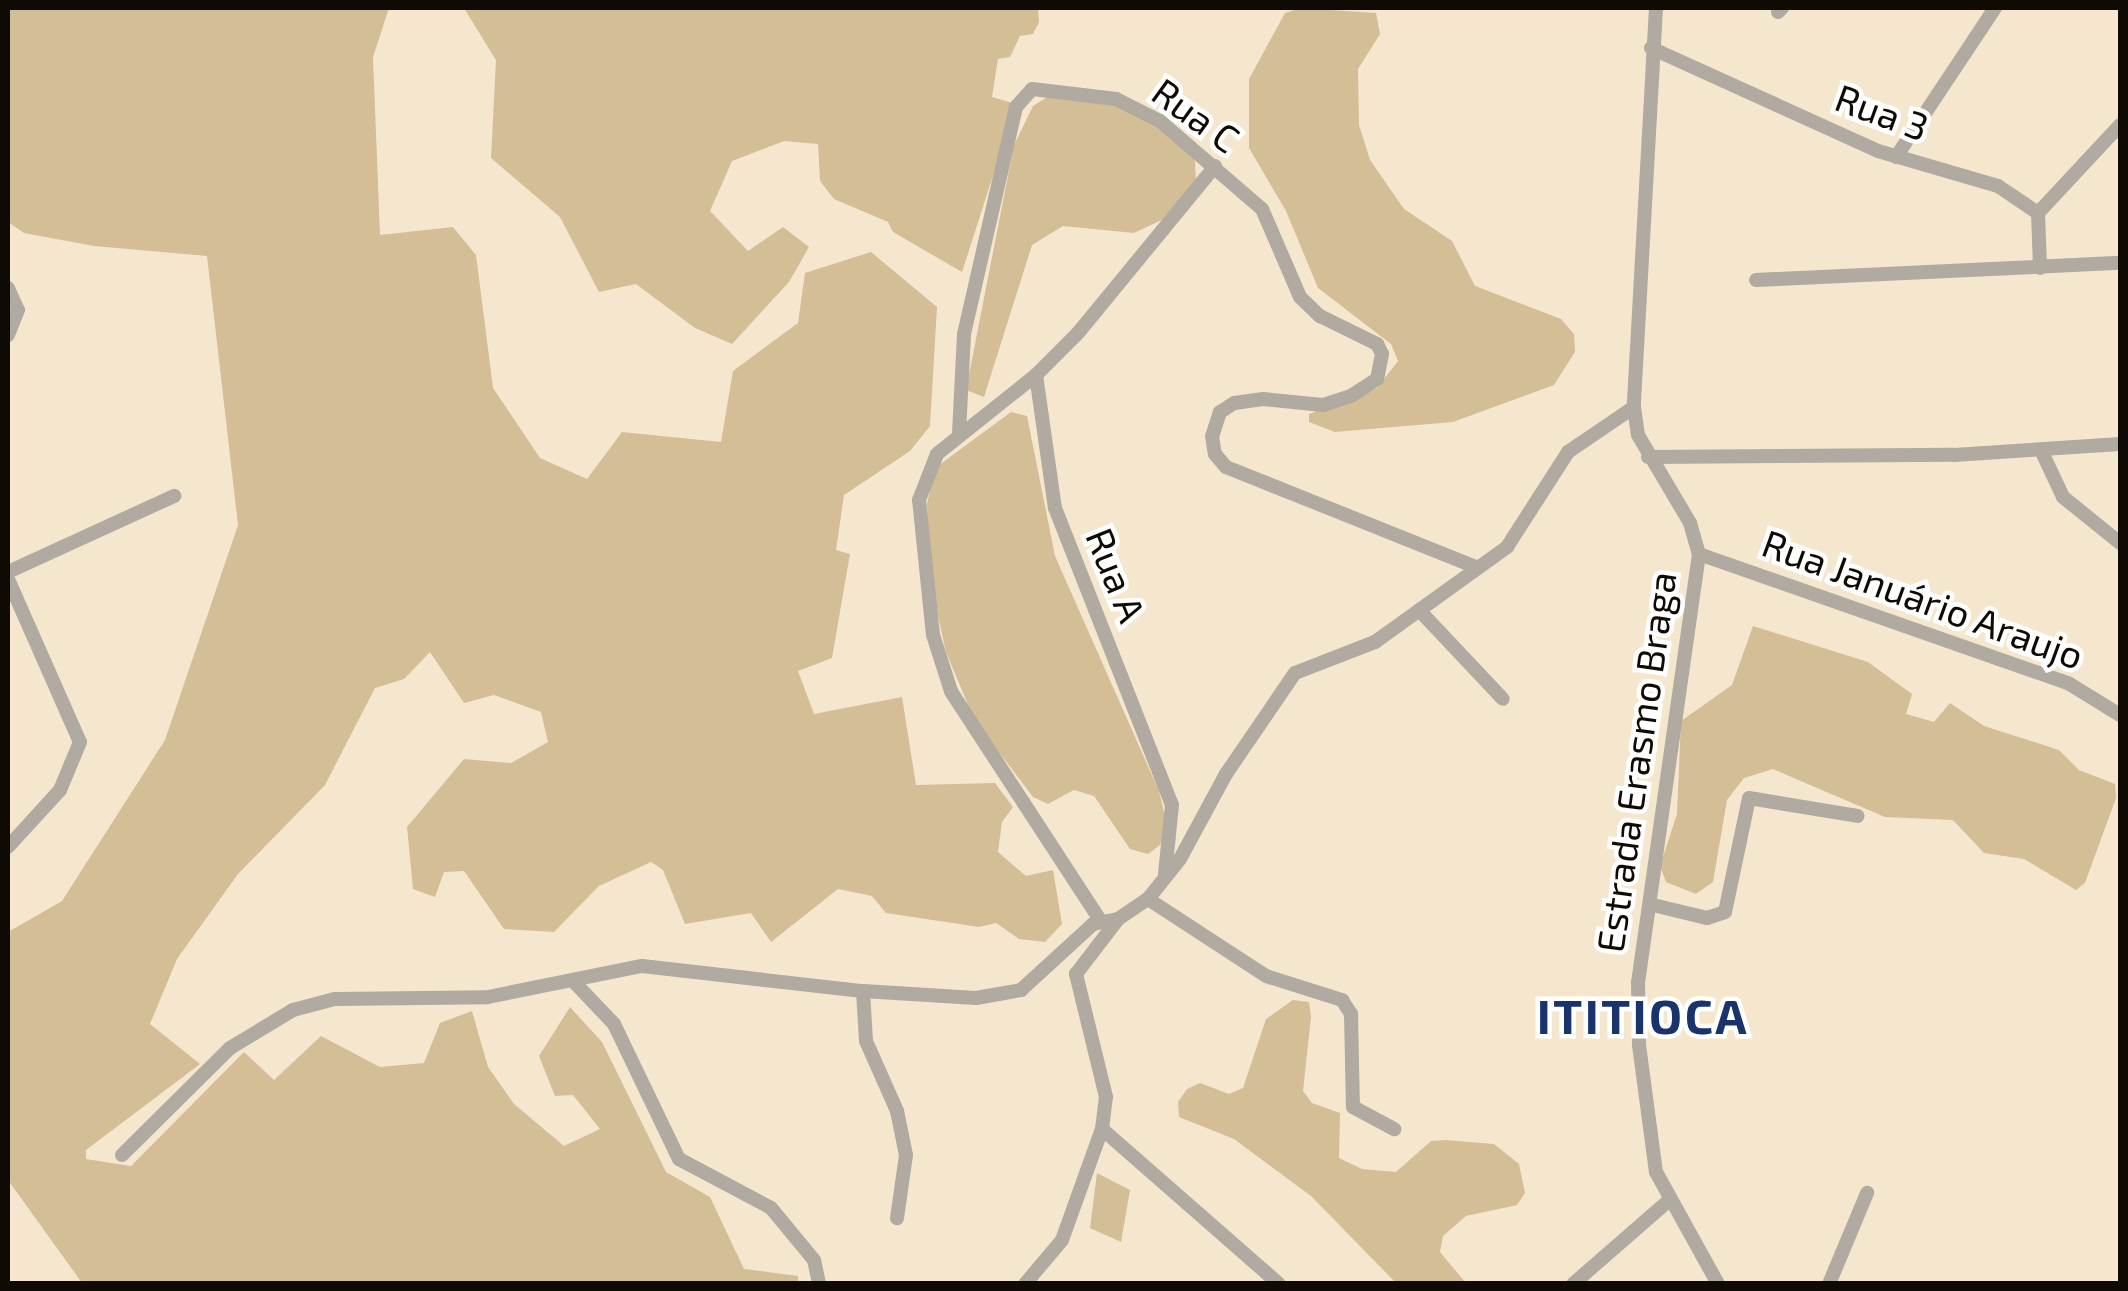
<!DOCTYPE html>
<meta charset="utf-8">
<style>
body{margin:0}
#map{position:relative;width:2128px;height:1291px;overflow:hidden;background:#f5e7ce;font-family:"Exo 2",sans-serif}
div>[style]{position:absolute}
.green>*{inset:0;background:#d3be96}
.street>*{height:14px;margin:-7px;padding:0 7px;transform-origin:7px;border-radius:7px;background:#b0aaa0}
span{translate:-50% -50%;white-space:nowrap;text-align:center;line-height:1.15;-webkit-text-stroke:9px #fff;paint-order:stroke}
.street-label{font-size:38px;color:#0f0b04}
.district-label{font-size:48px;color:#19346a;font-weight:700;letter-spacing:2.5px}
.frame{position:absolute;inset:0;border:10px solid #0f0b04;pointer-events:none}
</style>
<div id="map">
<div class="green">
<i style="clip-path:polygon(8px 8px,389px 8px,373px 57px,380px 235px,453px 227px,476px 255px,493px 388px,540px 458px,587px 479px,622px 432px,721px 442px,733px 371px,798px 323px,805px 273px,871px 252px,937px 307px,930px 426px,910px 451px,844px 495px,836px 550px,850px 554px,832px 658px,798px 671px,814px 714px,902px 697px,916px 785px,995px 783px,1013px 807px,1002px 822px,998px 852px,1026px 876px,1053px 870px,1062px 924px,1045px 942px,1019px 939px,996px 923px,979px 927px,886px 913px,872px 896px,838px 889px,771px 942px,751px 913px,685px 924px,663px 870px,651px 862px,599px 886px,554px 932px,504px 929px,464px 871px,444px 872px,435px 897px,413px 889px,407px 827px,464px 759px,511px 763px,548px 742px,541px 712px,494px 695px,464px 703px,430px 652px,404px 679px,375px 688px,325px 785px,238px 874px,177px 959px,150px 1024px,200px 1064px,86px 1150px,86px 1159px,131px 1166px,244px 1052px,274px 1080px,321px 1036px,380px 1067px,424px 1063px,440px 1023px,472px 1011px,488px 1067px,514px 1104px,564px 1146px,600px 1129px,573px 1095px,555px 1096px,539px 1056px,570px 1007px,602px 1042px,666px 1172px,710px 1197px,744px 1269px,798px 1276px,798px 1283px,82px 1283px,8px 1180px,8px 932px,62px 901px,165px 740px,238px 525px,207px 256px,94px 246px,24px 233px,8px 222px)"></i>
<i style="clip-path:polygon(464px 8px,1038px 8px,1039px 22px,1033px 34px,1020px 36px,1010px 57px,998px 59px,992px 97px,1016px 104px,962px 272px,893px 232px,888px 222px,834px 199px,820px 181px,818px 144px,784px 141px,732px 161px,710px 211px,748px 251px,783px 227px,809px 247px,789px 282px,732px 344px,695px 328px,636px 284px,599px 292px,560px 217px,491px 158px,496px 60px)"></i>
<i style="clip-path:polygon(1301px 8px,1376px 13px,1380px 34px,1358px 69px,1359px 125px,1370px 160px,1404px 209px,1452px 241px,1475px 286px,1561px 319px,1574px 334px,1575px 352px,1554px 385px,1453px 422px,1335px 432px,1309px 422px,1309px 414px,1377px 388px,1398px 361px,1391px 344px,1318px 288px,1286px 211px,1249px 148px,1249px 79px,1285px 13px)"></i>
<i style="clip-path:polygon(1054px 93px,1120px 103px,1183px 142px,1195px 161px,1196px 181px,1168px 217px,1134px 233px,1063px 226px,1032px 245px,984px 397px,966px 390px,1014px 145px,1033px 106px)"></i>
<i style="clip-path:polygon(1011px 412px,1027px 416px,1055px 556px,1159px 791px,1167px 825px,1160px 845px,1148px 854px,1130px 849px,1094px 796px,1074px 790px,1048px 804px,1033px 797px,974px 719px,946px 652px,930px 580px,927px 504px,935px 468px)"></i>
<i style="clip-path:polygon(1753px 626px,1868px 662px,1912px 694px,1906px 714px,1934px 722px,1950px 703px,1984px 726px,2059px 750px,2079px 770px,2115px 784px,2116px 798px,2085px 883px,2076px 890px,2024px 859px,1984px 853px,1953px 820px,1885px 817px,1773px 769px,1744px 778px,1727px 800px,1713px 882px,1696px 894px,1666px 882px,1660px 866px,1677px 814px,1681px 721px,1732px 685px)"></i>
<i style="clip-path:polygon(1293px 1000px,1309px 1002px,1311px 1017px,1303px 1091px,1312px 1103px,1340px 1113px,1339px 1158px,1362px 1169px,1396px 1172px,1431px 1141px,1446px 1140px,1494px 1144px,1519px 1164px,1525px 1193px,1517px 1205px,1466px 1216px,1443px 1236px,1440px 1252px,1466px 1283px,1396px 1283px,1311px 1196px,1234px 1139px,1179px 1117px,1178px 1102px,1187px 1089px,1200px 1083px,1229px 1094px,1243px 1088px,1266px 1019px)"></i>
<i style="clip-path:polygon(1097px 1173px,1130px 1190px,1121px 1242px,1090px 1228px)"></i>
</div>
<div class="street">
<i style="left:1656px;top:8px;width:400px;rotate:93.2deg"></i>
<i style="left:1634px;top:407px;width:28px;rotate:82deg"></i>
<i style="left:1638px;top:435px;width:102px;rotate:59.4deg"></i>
<i style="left:1690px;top:523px;width:32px;rotate:74deg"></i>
<i style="left:1699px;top:554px;width:432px;rotate:98.1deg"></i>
<i style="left:1638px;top:982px;width:63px;rotate:89.1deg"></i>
<i style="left:1639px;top:1045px;width:128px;rotate:82.4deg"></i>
<i style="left:1656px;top:1172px;width:128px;rotate:61deg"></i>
<i style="left:1778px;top:12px;width:6px;rotate:-45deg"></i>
<i style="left:1651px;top:48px;width:249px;rotate:24.4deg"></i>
<i style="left:1878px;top:151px;width:125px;rotate:16.3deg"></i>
<i style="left:1998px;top:186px;width:48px;rotate:34deg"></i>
<i style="left:2038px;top:213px;width:55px;rotate:87.9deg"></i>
<i style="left:1896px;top:157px;width:179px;rotate:-56.4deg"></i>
<i style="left:2038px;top:213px;width:120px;rotate:-47deg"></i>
<i style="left:1756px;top:280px;width:364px;rotate:-2.7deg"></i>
<i style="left:8px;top:288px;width:24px;rotate:66deg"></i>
<i style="left:18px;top:310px;width:27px;rotate:112deg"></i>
<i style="left:1036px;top:375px;width:134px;rotate:81.9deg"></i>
<i style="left:1055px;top:508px;width:319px;rotate:68.5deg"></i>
<i style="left:1172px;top:805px;width:69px;rotate:95.8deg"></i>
<i style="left:959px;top:433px;width:99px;rotate:-87.1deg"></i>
<i style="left:964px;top:334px;width:233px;rotate:-77.1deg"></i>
<i style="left:1016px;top:107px;width:24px;rotate:-48deg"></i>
<i style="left:1032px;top:89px;width:85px;rotate:6.8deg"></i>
<i style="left:1116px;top:99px;width:49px;rotate:26.6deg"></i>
<i style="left:1160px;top:121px;width:135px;rotate:40.8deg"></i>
<i style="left:1262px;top:209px;width:96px;rotate:66.6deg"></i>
<i style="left:1300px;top:297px;width:28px;rotate:44deg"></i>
<i style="left:1320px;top:316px;width:64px;rotate:26.2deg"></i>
<i style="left:1377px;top:344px;width:11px;rotate:63deg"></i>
<i style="left:1382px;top:354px;width:25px;rotate:101deg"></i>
<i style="left:1377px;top:379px;width:31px;rotate:147deg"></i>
<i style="left:1351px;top:396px;width:29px;rotate:162deg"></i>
<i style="left:1323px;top:405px;width:60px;rotate:-174.3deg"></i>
<i style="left:1263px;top:399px;width:29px;rotate:172deg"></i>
<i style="left:1234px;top:403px;width:17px;rotate:147deg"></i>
<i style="left:1220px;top:412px;width:25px;rotate:108deg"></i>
<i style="left:1212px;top:436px;width:18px;rotate:81deg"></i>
<i style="left:1215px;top:454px;width:17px;rotate:50deg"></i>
<i style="left:1226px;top:467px;width:269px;rotate:21.8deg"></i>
<i style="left:2041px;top:450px;width:52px;rotate:64.9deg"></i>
<i style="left:2063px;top:497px;width:73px;rotate:38.9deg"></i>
<i style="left:1648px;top:457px;width:306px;rotate:-0.4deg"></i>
<i style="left:1954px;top:455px;width:166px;rotate:-3.8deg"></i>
<i style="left:1699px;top:554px;width:391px;rotate:19.3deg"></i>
<i style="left:2068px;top:683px;width:61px;rotate:31.6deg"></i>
<i style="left:8px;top:572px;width:183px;rotate:-24.6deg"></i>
<i style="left:8px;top:579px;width:178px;rotate:66.2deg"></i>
<i style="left:80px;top:742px;width:52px;rotate:112.6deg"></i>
<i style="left:60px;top:790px;width:77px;rotate:132.4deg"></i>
<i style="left:1419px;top:610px;width:122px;rotate:46.7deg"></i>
<i style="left:1148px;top:899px;width:141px;rotate:33.1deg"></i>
<i style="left:1266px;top:976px;width:80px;rotate:17.5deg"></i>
<i style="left:1342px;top:1000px;width:17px;rotate:57deg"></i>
<i style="left:1351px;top:1014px;width:93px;rotate:88.8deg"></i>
<i style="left:1353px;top:1107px;width:47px;rotate:28.2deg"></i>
<i style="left:1653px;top:905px;width:56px;rotate:13.5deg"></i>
<i style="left:1707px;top:918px;width:19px;rotate:-18deg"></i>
<i style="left:1725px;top:912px;width:116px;rotate:-78.1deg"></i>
<i style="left:1749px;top:798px;width:110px;rotate:9.4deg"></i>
<i style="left:1100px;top:920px;width:273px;rotate:-123.1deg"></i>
<i style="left:951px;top:691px;width:59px;rotate:-107.8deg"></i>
<i style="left:933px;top:635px;width:136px;rotate:-95.9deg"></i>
<i style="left:919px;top:500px;width:49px;rotate:-68.6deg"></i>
<i style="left:937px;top:454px;width:127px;rotate:-38.6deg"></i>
<i style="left:1036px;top:375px;width:59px;rotate:-45deg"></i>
<i style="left:1078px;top:333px;width:216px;rotate:-50.6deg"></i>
<i style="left:575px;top:983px;width:57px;rotate:46.4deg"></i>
<i style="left:614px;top:1024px;width:150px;rotate:64.3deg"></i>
<i style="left:679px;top:1159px;width:104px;rotate:28deg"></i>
<i style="left:771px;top:1208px;width:67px;rotate:50.4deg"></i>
<i style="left:814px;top:1260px;width:25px;rotate:78deg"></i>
<i style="left:863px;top:991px;width:50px;rotate:86.6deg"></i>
<i style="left:866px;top:1041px;width:77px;rotate:66.1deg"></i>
<i style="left:897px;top:1111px;width:45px;rotate:78.4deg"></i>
<i style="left:906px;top:1155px;width:64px;rotate:98.1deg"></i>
<i style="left:1102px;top:1129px;width:235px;rotate:41.2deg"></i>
<i style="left:122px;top:1155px;width:152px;rotate:-44.7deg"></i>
<i style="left:230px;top:1048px;width:74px;rotate:-31.1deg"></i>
<i style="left:293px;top:1010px;width:43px;rotate:-14.7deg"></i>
<i style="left:335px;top:999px;width:153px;rotate:-0.7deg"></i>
<i style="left:488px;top:997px;width:157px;rotate:-11.4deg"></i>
<i style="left:642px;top:966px;width:222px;rotate:6.5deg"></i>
<i style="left:863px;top:991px;width:113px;rotate:3.5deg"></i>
<i style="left:976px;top:998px;width:46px;rotate:-10.1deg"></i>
<i style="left:1021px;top:990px;width:98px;rotate:-42.5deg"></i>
<i style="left:1093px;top:924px;width:25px;rotate:-11deg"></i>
<i style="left:1118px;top:919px;width:36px;rotate:-34deg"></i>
<i style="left:1148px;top:899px;width:51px;rotate:-51.3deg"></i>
<i style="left:1180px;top:859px;width:97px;rotate:-61.6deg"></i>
<i style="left:1226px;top:774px;width:122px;rotate:-55.7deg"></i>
<i style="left:1295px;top:673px;width:86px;rotate:-21.2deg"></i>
<i style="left:1375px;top:642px;width:163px;rotate:-35.7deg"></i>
<i style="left:1507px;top:547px;width:113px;rotate:-57.3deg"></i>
<i style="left:1568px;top:452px;width:80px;rotate:-34.3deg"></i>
<i style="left:1025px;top:1284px;width:57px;rotate:-49.9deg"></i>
<i style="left:1062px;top:1240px;width:118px;rotate:-70.2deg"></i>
<i style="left:1102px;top:1129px;width:32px;rotate:-83deg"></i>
<i style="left:1106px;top:1097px;width:127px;rotate:-103.7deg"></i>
<i style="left:1076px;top:974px;width:69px;rotate:-52.6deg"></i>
<i style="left:1573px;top:1284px;width:126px;rotate:-41.1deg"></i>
<i style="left:1829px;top:1284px;width:99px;rotate:-67.3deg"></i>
</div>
<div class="street-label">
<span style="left:1882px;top:112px;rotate:20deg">Rua 3</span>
<span style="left:1196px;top:115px;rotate:36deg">Rua C</span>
<span style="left:1116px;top:575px;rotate:68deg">Rua A</span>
<span style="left:1923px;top:599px;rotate:20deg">Rua Januário Araujo</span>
<span style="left:1636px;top:762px;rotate:-82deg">Estrada Erasmo Braga</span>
</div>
<div class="district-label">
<span style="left:1643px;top:1016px">ITITIOCA</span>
</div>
<div class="frame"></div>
</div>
